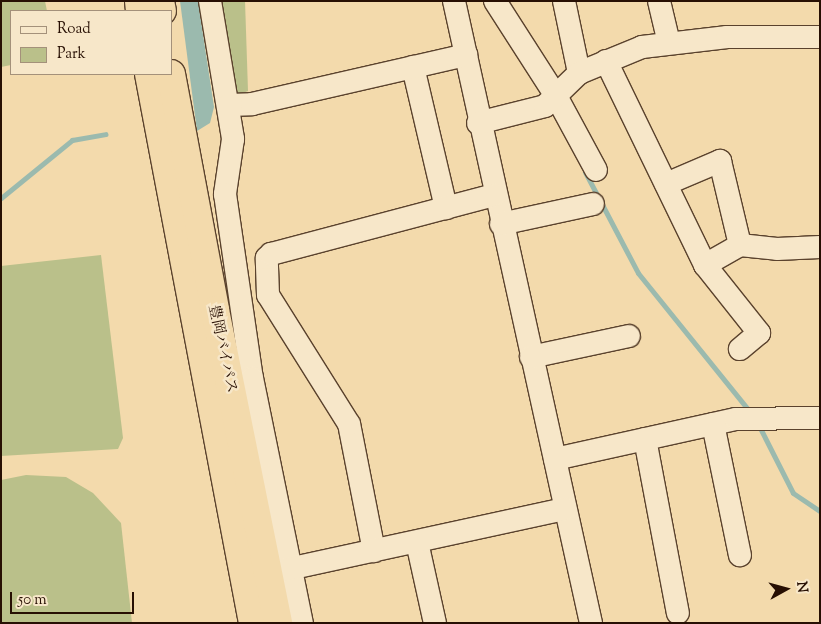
<!DOCTYPE html>
<meta charset="utf-8">
<style>
body{margin:0}
#map{position:relative;width:821px;height:624px;overflow:hidden;background:#f3daac;font-family:"Sorts Mill Goudy","Noto Serif JP",serif}
div>[style]{position:absolute}
.green>*{inset:0;background:#bac08a}
.water>*{inset:0;background:#9bbaae}
.stream>*{height:5px;margin:-2.5px;padding:0 2.5px;transform-origin:2.5px;border-radius:2.5px;background:#9bbaae}
.roads{filter:drop-shadow(1px 0 #5a422d) drop-shadow(-1px 0 #5a422d) drop-shadow(0 1px #5a422d) drop-shadow(0 -1px #5a422d)}
.minor>*{height:22px;margin:-11px;padding:0 11px;transform-origin:11px;border-radius:11px;background:#f7e7c9}
.highway>*{height:28px;margin:-14px;padding:0 14px;transform-origin:14px;border-radius:14px;background:#f3daac}
span{translate:-50% -50%;white-space:nowrap;text-align:center;line-height:1.15;-webkit-text-stroke:5px #f7e7c9;paint-order:stroke}
.street-label{font-size:15px;color:#270f03}
.frame{position:absolute;inset:0;border:2px solid #270f03;pointer-events:none}
.legend{position:absolute;left:10px;top:10px;width:162px;height:65px;box-sizing:border-box;background:#f7e7c9;border:1px solid #a4917a;margin:0;padding:6px 9px;list-style:none;font-size:15px;color:#270f03}
.legend li{display:flex;align-items:center;gap:10px;height:25px}
.legend b{width:25px;border:1px solid #a4917a}
.north{position:absolute;left:761px;top:564px;width:50px;height:50px;-webkit-text-stroke:4px #f7e7c9;paint-order:stroke;rotate:83deg;font-size:14px;font-weight:700;line-height:20px;text-align:center;color:#270f03}
.north::after{content:'';display:block;margin:auto;width:18px;height:22px;background:#270f03;clip-path:polygon(50% 0,100% 100%,50% 72%,0 100%)}
.scale{position:absolute;left:10px;top:592px;width:124px;height:22px;box-sizing:border-box;border:2px solid #270f03;border-top:0;padding-left:6px;font-size:15px;line-height:18px;white-space:nowrap;color:#270f03;-webkit-text-stroke:4px #f7e7c9;paint-order:stroke}
</style>
<div id="map">
<div class="green">
<i style="clip-path:polygon(1px 1px,45px 1px,47px 11px,11px 11px,11px 65px,1px 67px)"></i>
<i style="clip-path:polygon(216px 1px,245px 1px,248px 91px,232px 97px)"></i>
<i style="clip-path:polygon(101px 255px,123px 438px,118px 449px,1px 456px,1px 266px)"></i>
<i style="clip-path:polygon(26px 475px,66px 477px,93px 493px,121px 523px,132px 623px,1px 623px,1px 480px)"></i>
</div>
<div class="water">
<i style="clip-path:polygon(180px 1px,198px 1px,214px 107px,210px 123px,197px 131px)"></i>
</div>
<div class="stream">
<i style="left:585px;top:172px;width:114px;rotate:62.3deg"></i>
<i style="left:638px;top:273px;width:180px;rotate:51.1deg"></i>
<i style="left:1px;top:198px;width:92px;rotate:-39.2deg"></i>
<i style="left:72px;top:140px;width:34px;rotate:-10deg"></i>
<i style="left:758px;top:424px;width:77px;rotate:63.1deg"></i>
<i style="left:793px;top:493px;width:32px;rotate:34deg"></i>
</div>
<div class="roads">
<div class="minor">
<i style="left:210px;top:1px;width:140px;rotate:80.5deg"></i>
<i style="left:233px;top:139px;width:56px;rotate:98.3deg"></i>
<i style="left:225px;top:194px;width:186px;rotate:81.7deg"></i>
<i style="left:252px;top:378px;width:250px;rotate:78.5deg"></i>
<i style="left:454px;top:1px;width:637px;rotate:77.58deg"></i>
<i style="left:495px;top:1px;width:113px;rotate:57.3deg"></i>
<i style="left:556px;top:96px;width:84px;rotate:61.6deg"></i>
<i style="left:564px;top:1px;width:74px;rotate:78.2deg"></i>
<i style="left:659px;top:1px;width:43px;rotate:76.6deg"></i>
<i style="left:606px;top:61px;width:227px;rotate:64.1deg"></i>
<i style="left:705px;top:265px;width:40px;rotate:-29.7deg"></i>
<i style="left:740px;top:245px;width:37px;rotate:6deg"></i>
<i style="left:777px;top:249px;width:43px;rotate:-2.7deg"></i>
<i style="left:413px;top:67px;width:145px;rotate:76.8deg"></i>
<i style="left:229px;top:105px;width:23px;rotate:-2deg"></i>
<i style="left:252px;top:104px;width:220px;rotate:-12.9deg"></i>
<i style="left:478px;top:123px;width:69px;rotate:-14.2deg"></i>
<i style="left:545px;top:106px;width:47px;rotate:-44.1deg"></i>
<i style="left:579px;top:73px;width:68px;rotate:-22.4deg"></i>
<i style="left:642px;top:47px;width:86px;rotate:-6.7deg"></i>
<i style="left:727px;top:37px;width:93px"></i>
<i style="left:666px;top:184px;width:59px;rotate:-23.1deg"></i>
<i style="left:720px;top:161px;width:86px;rotate:76.6deg"></i>
<i style="left:501px;top:224px;width:94px;rotate:-12.3deg"></i>
<i style="left:705px;top:265px;width:87px;rotate:51.5deg"></i>
<i style="left:759px;top:333px;width:25px;rotate:140deg"></i>
<i style="left:531px;top:357px;width:100px;rotate:-12.1deg"></i>
<i style="left:713px;top:424px;width:134px;rotate:78.4deg"></i>
<i style="left:645px;top:439px;width:177px;rotate:79.3deg"></i>
<i style="left:555px;top:459px;width:185px;rotate:-12.5deg"></i>
<i style="left:736px;top:419px;width:84px;rotate:-0.7deg"></i>
<i style="left:417px;top:542px;width:83px;rotate:77.5deg"></i>
<i style="left:374px;top:551px;width:129px;rotate:-101.1deg"></i>
<i style="left:349px;top:424px;width:152px;rotate:-122.1deg"></i>
<i style="left:268px;top:295px;width:37px;rotate:-92deg"></i>
<i style="left:267px;top:258px;width:6px;rotate:-45deg"></i>
<i style="left:271px;top:254px;width:231px;rotate:-14.8deg"></i>
<i style="left:275px;top:572px;width:297px;rotate:-12.3deg"></i>
</div>
<div class="highway">
<i style="left:139px;top:1px;width:10px;rotate:84deg"></i>
<i style="left:160px;top:1px;width:10px;rotate:79deg"></i>
<i style="left:149px;top:74px;width:559px;rotate:79.27deg"></i>
<i style="left:171px;top:74px;width:240px;rotate:79.4deg"></i>
<i style="left:215px;top:310px;width:319px;rotate:78.6deg"></i>
</div>
</div>
<div class="street-label">
<span style="left:222px;top:349px;rotate:78deg">豊岡バイパス</span>
</div>
<div class="frame"></div>
<ul class="legend">
<li><b style="height:6px;background:#f7e7c9"></b>Road</li>
<li><b style="height:14px;background:#bac08a"></b>Park</li>
</ul>
<div class="north">N</div>
<div class="scale">50 m</div>
</div>
